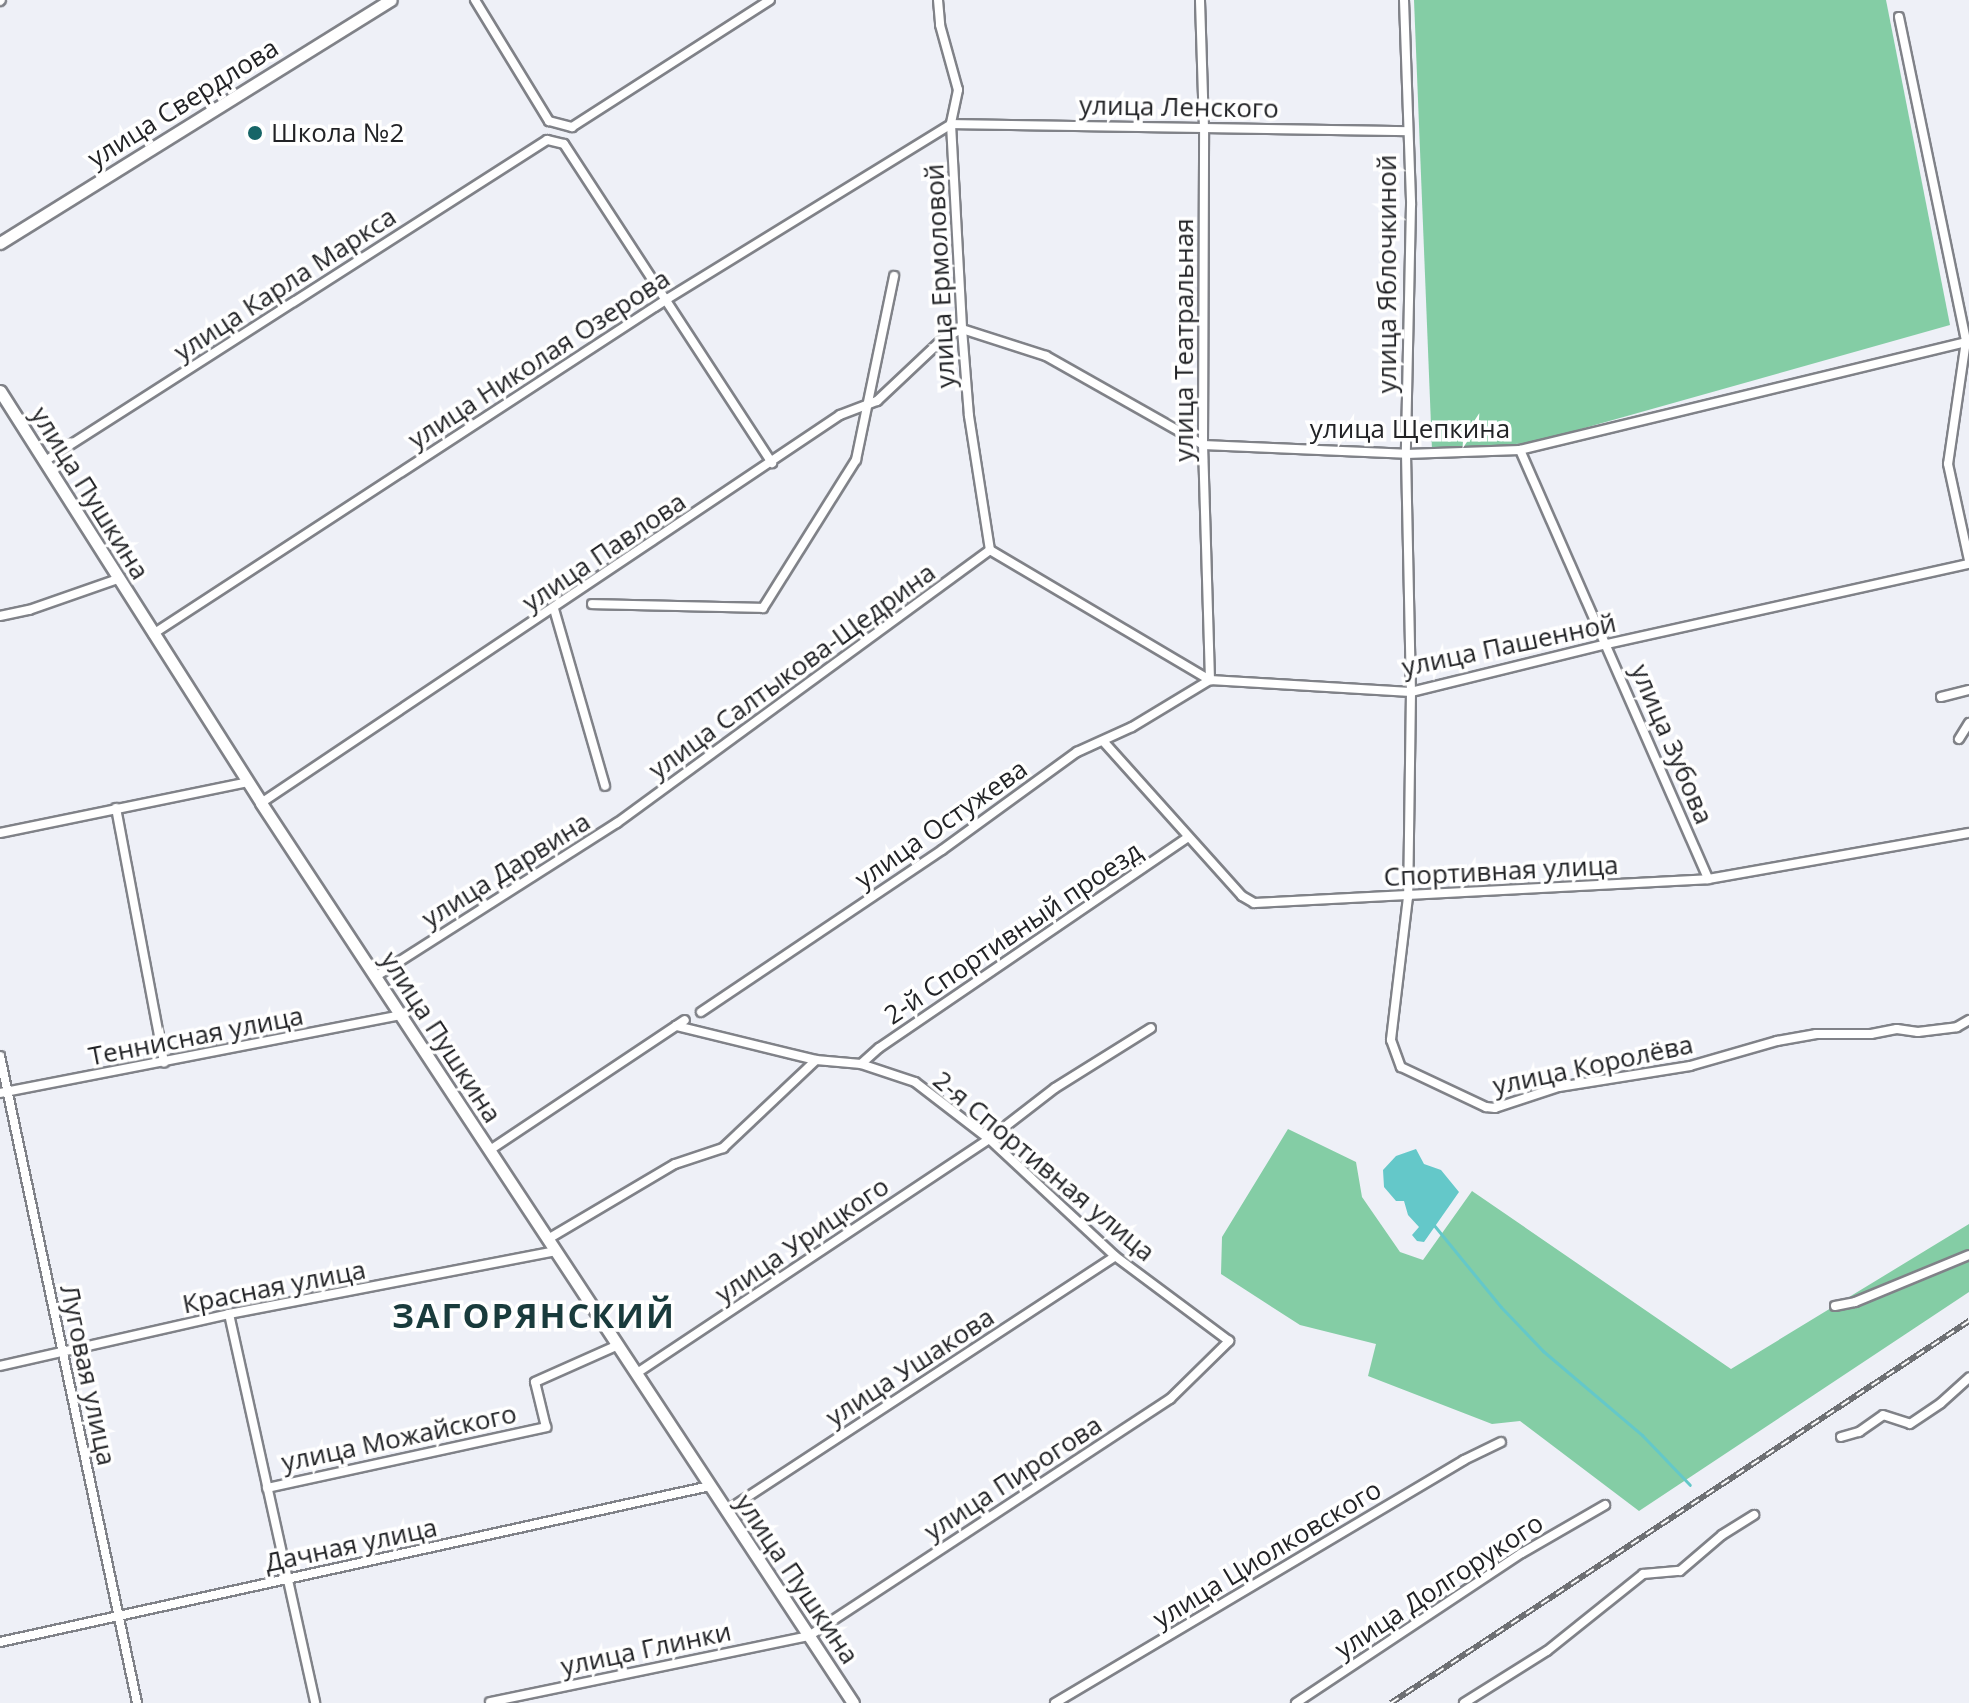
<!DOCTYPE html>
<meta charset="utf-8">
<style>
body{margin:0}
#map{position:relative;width:1969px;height:1703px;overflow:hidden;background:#eef0f7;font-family:"Open Sans",sans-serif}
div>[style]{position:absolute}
.forest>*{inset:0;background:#84cda5}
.water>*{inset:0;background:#64c8c9}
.stream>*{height:3px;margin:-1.5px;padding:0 1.5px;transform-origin:1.5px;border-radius:1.5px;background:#64c8c9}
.roads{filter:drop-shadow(2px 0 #808288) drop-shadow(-2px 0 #808288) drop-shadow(0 2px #808288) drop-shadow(0 -2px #808288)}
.street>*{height:8px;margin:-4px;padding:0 4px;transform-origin:4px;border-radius:4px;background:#fff}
.secondary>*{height:11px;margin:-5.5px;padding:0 5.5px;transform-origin:5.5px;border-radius:5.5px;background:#fff}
.rail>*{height:6px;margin-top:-3px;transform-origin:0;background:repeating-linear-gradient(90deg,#fff 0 9px,#6d6f73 0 18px);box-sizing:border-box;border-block:2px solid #6d6f73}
.dots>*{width:22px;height:22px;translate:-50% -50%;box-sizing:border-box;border:4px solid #fff;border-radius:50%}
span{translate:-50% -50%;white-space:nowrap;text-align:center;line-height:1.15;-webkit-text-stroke:7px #fff;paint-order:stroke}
.street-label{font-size:26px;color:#222326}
.poi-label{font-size:26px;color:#222326}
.left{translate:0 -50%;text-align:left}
.district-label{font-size:34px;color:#193b3c;font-weight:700;letter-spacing:2px}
</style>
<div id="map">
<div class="forest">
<i style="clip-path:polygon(1414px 0,1886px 0,1950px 325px,1531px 443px,1432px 450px)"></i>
<i style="clip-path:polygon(1288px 1129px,1356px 1162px,1362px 1197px,1400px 1252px,1423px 1260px,1472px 1191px,1731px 1369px,1969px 1224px,1969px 1292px,1639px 1511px,1520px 1421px,1492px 1424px,1368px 1376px,1376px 1344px,1300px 1325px,1221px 1274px,1222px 1237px)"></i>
</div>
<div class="water">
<i style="clip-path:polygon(1416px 1149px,1424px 1164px,1441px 1170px,1459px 1192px,1424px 1242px,1417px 1241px,1412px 1235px,1419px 1227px,1408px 1215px,1404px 1201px,1396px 1201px,1384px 1187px,1383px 1170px,1396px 1156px)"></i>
</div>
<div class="stream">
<i style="left:1433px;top:1224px;width:107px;rotate:50.7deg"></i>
<i style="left:1501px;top:1307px;width:61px;rotate:46.3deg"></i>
<i style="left:1543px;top:1351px;width:130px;rotate:40.3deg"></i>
<i style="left:1642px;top:1435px;width:69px;rotate:46.2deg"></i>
</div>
<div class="roads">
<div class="street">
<i style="left:475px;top:0;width:142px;rotate:58.6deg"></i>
<i style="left:549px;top:121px;width:24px;rotate:15deg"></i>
<i style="left:572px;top:127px;width:235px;rotate:-32.7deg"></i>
<i style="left:938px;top:0;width:25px;rotate:85deg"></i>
<i style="left:940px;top:25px;width:67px;rotate:74.5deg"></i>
<i style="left:958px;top:90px;width:35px;rotate:102deg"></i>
<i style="left:951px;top:124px;width:205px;rotate:86.9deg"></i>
<i style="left:962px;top:329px;width:87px;rotate:85.4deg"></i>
<i style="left:969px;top:416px;width:136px;rotate:81.1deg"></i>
<i style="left:1404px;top:0;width:205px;rotate:88deg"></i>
<i style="left:1411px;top:205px;width:249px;rotate:91.2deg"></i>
<i style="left:1406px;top:454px;width:238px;rotate:88.8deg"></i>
<i style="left:1411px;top:692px;width:205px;rotate:90.8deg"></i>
<i style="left:1408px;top:897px;width:144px;rotate:96.8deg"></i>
<i style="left:1391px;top:1040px;width:29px;rotate:70deg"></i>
<i style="left:1401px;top:1067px;width:94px;rotate:25.2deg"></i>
<i style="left:1486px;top:1107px;width:9px;rotate:6deg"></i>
<i style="left:1495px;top:1108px;width:67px;rotate:-18.2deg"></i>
<i style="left:1559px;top:1087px;width:133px;rotate:-9.1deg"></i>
<i style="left:1690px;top:1066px;width:91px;rotate:-16deg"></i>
<i style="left:1777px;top:1041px;width:40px;rotate:-10deg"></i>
<i style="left:1816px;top:1034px;width:55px"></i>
<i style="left:1871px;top:1034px;width:26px;rotate:-11deg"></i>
<i style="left:1897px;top:1029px;width:21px;rotate:8deg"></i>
<i style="left:1918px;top:1032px;width:39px;rotate:-7deg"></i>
<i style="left:1957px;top:1027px;width:14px;rotate:-30deg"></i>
<i style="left:0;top:1px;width:1px;rotate:-45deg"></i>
<i style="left:1899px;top:17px;width:331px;rotate:78.3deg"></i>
<i style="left:1966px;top:341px;width:124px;rotate:98.3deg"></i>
<i style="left:1948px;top:464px;width:98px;rotate:77.7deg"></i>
<i style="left:962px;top:329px;width:88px;rotate:17.8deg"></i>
<i style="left:1046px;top:356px;width:180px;rotate:29.5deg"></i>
<i style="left:1203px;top:445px;width:203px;rotate:2.5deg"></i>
<i style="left:1406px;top:454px;width:114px;rotate:-2deg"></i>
<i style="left:1520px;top:450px;width:462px;rotate:-13.6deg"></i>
<i style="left:1520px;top:450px;width:468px;rotate:66.3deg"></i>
<i style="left:45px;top:461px;width:596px;rotate:-32.6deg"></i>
<i style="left:547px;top:140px;width:17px;rotate:13deg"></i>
<i style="left:564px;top:144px;width:381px;rotate:56.9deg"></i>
<i style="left:990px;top:550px;width:256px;rotate:30.6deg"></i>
<i style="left:1210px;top:680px;width:201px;rotate:3.4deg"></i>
<i style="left:1411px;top:692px;width:202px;rotate:-13.8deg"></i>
<i style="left:1607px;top:644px;width:371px;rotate:-12.5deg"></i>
<i style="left:592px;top:604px;width:171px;rotate:1.3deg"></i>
<i style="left:763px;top:608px;width:175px;rotate:-57.9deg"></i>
<i style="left:856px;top:460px;width:188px;rotate:-78.3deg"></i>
<i style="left:554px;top:609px;width:184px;rotate:73.9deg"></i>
<i style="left:0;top:616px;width:30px;rotate:-12deg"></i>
<i style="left:29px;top:610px;width:94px;rotate:-19.2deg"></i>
<i style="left:153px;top:634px;width:614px;rotate:-33.09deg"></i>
<i style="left:667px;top:299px;width:334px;rotate:-31.6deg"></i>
<i style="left:951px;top:124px;width:456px;rotate:0.9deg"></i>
<i style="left:1941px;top:697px;width:29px;rotate:-14deg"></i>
<i style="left:1959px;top:739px;width:19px;rotate:-58deg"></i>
<i style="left:1103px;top:741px;width:208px;rotate:48.1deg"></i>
<i style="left:1242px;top:896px;width:14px;rotate:30deg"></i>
<i style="left:1254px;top:903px;width:455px;rotate:-3deg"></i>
<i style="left:1708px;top:879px;width:265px;rotate:-10deg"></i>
<i style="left:261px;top:803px;width:697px;rotate:-33.83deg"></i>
<i style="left:840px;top:415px;width:40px;rotate:-21deg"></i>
<i style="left:877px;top:401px;width:93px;rotate:-43.3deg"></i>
<i style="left:945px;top:337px;width:19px;rotate:-25deg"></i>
<i style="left:116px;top:808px;width:259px;rotate:79.3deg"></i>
<i style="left:0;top:833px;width:253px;rotate:-11.6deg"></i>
<i style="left:375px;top:977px;width:287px;rotate:-32.5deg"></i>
<i style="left:617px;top:823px;width:462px;rotate:-36.2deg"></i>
<i style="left:701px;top:1012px;width:290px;rotate:-33.9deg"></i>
<i style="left:942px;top:850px;width:167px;rotate:-36deg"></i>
<i style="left:1077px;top:752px;width:60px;rotate:-24.4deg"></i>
<i style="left:1132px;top:727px;width:91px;rotate:-31.1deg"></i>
<i style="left:1210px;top:680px;width:235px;rotate:-91.7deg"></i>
<i style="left:1203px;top:445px;width:317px;rotate:-89.8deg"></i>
<i style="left:1204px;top:128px;width:128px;rotate:-91.8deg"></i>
<i style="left:0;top:1056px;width:661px;rotate:78.04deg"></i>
<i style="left:861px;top:1064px;width:24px;rotate:-42deg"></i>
<i style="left:879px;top:1048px;width:374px;rotate:-34.3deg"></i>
<i style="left:0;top:1093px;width:408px;rotate:-11deg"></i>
<i style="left:490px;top:1150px;width:234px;rotate:-33.7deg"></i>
<i style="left:548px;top:1239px;width:147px;rotate:-30.6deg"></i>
<i style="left:675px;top:1164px;width:51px;rotate:-18.4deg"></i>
<i style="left:723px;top:1148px;width:128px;rotate:-43.4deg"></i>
<i style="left:1835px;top:1306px;width:20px;rotate:-11deg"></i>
<i style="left:1855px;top:1302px;width:123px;rotate:-22.4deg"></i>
<i style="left:229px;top:1314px;width:398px;rotate:77.5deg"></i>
<i style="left:0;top:1366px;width:235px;rotate:-12.8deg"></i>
<i style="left:229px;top:1314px;width:333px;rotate:-10.9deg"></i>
<i style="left:637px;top:1373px;width:423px;rotate:-33.6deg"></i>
<i style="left:989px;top:1139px;width:83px;rotate:-37.7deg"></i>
<i style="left:1055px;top:1088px;width:113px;rotate:-32deg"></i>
<i style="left:1841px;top:1437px;width:19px;rotate:-16deg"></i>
<i style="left:1859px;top:1432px;width:29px;rotate:-35deg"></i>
<i style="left:1883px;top:1415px;width:28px;rotate:18deg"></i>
<i style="left:1910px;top:1424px;width:37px;rotate:-34deg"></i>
<i style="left:1941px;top:1403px;width:38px;rotate:-42deg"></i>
<i style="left:267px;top:1488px;width:286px;rotate:-12.3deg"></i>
<i style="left:546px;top:1427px;width:46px;rotate:-103.7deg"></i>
<i style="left:535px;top:1382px;width:91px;rotate:-24deg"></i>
<i style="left:726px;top:1511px;width:465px;rotate:-33.2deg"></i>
<i style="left:0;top:1642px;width:727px;rotate:-12.39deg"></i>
<i style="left:490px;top:1702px;width:326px;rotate:-11.7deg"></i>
<i style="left:809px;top:1636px;width:432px;rotate:-33.3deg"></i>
<i style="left:1170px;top:1399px;width:83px;rotate:-44.5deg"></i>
<i style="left:1229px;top:1341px;width:142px;rotate:-143.3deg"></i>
<i style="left:1115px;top:1256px;width:172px;rotate:-137.1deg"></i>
<i style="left:989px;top:1139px;width:93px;rotate:-142.4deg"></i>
<i style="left:915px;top:1082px;width:57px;rotate:-161.6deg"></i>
<i style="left:861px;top:1064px;width:45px;rotate:-174.9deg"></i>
<i style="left:816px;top:1060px;width:144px;rotate:-166.3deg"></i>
<i style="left:1055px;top:1703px;width:476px;rotate:-30.7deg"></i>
<i style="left:1464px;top:1460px;width:41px;rotate:-25.9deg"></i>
<i style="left:1296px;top:1703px;width:271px;rotate:-33.6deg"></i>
<i style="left:1522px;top:1553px;width:96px;rotate:-30deg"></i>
<i style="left:1464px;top:1703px;width:98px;rotate:-32.1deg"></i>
<i style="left:1547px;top:1651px;width:123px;rotate:-38.7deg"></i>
<i style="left:1643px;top:1574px;width:37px;rotate:-5deg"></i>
<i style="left:1680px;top:1571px;width:55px;rotate:-40.6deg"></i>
<i style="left:1722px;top:1535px;width:38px;rotate:-32deg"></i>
</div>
<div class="secondary">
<i style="left:0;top:243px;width:460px;rotate:-31.9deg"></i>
<i style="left:0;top:391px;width:488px;rotate:57.6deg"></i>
<i style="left:261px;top:803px;width:1077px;rotate:56.66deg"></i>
</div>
</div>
<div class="rail">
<i style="left:1391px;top:1703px;width:693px;rotate:-33.46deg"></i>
</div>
<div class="dots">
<i style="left:255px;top:133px;background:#166567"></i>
</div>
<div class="street-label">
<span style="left:183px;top:103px;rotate:-32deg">улица Свердлова</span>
<span style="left:1179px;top:107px;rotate:1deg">улица Ленского</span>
<span style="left:1387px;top:274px;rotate:-90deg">улица Яблочкиной</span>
<span style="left:940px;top:276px;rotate:-93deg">улица Ермоловой</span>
<span style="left:285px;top:284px;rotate:-33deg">улица Карла Маркса</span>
<span style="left:1184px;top:340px;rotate:-90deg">улица Театральная</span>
<span style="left:539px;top:359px;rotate:-33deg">улица Николая Озерова</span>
<span style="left:1410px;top:429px">улица Щепкина</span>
<span style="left:90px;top:493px;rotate:58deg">улица Пушкина</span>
<span style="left:604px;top:552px;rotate:-34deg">улица Павлова</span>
<span style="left:1509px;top:645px;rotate:-12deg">улица Пашенной</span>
<span style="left:792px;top:671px;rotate:-36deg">улица Салтыкова-Щедрина</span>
<span style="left:1672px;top:744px;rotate:67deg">улица Зубова</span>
<span style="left:941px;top:824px;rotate:-35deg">улица Остужева</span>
<span style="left:506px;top:870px;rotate:-32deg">улица Дарвина</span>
<span style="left:1501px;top:871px;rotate:-3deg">Спортивная улица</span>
<span style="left:1013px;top:933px;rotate:-34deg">2-й Спортивный проезд</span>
<span style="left:196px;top:1036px;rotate:-11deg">Теннисная улица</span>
<span style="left:441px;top:1037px;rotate:57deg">улица Пушкина</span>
<span style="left:1593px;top:1065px;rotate:-12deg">улица Королёва</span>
<span style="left:1044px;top:1166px;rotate:40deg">2-я Спортивная улица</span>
<span style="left:802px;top:1240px;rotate:-34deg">улица Урицкого</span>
<span style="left:274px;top:1287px;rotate:-11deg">Красная улица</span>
<span style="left:910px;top:1367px;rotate:-33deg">улица Ушакова</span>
<span style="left:88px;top:1375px;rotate:78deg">Луговая улица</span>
<span style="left:399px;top:1438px;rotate:-12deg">улица Можайского</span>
<span style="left:1013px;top:1478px;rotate:-33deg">улица Пирогова</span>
<span style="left:351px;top:1545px;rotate:-12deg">Дачная улица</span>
<span style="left:1267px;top:1554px;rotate:-31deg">улица Циолковского</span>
<span style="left:797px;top:1579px;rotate:56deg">улица Пушкина</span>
<span style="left:1439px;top:1586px;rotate:-33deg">улица Долгорукого</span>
<span style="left:646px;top:1649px;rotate:-12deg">улица Глинки</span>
</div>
<div class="poi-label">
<span class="left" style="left:271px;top:133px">Школа №2</span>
</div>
<div class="district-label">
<span style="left:534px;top:1316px">ЗАГОРЯНСКИЙ</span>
</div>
</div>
